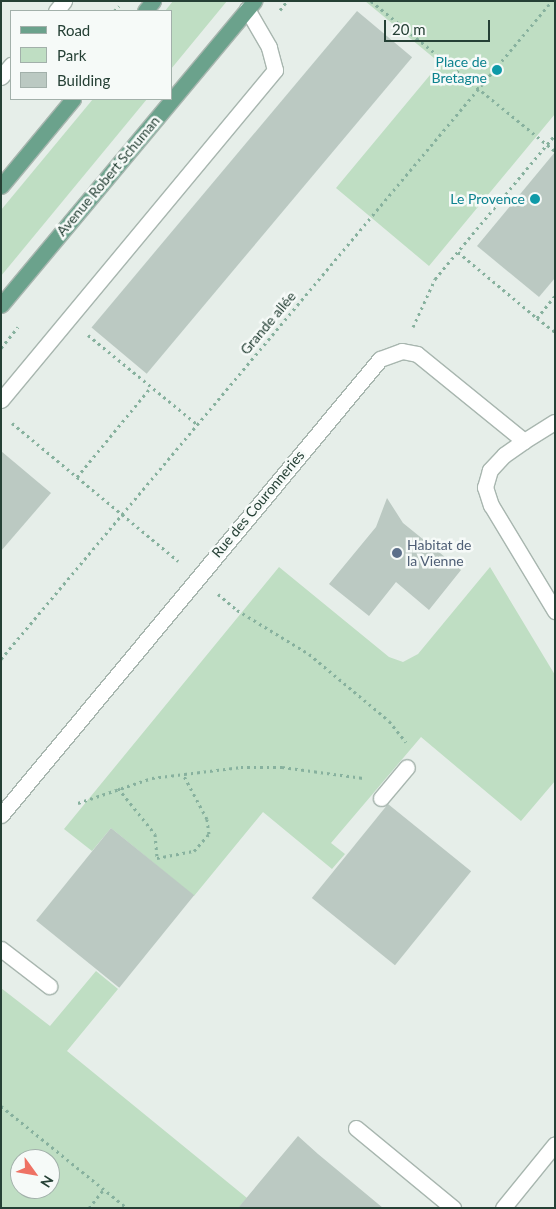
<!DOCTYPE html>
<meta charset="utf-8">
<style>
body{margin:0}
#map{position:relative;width:556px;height:1209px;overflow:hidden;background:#e6eee9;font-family:Lato,sans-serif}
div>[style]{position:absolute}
.green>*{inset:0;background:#bfdec3}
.building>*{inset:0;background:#bbc9c2;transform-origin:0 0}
.path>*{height:3px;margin-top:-1.5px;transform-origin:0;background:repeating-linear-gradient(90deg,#87b19e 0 2.5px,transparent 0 6.5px)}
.roads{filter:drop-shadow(1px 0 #a8b6af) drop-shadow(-1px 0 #a8b6af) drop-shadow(0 1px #a8b6af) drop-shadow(0 -1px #a8b6af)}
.minor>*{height:15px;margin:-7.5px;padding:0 7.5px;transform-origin:7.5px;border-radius:7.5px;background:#fff}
.major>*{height:15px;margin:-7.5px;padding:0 7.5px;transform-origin:7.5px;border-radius:7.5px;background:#6ba28c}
.dots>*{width:14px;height:14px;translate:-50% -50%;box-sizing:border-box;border:2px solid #f6faf8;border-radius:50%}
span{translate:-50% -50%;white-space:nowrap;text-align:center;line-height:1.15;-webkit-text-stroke:5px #f6faf8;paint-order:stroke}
.culture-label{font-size:14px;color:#0d838f}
.right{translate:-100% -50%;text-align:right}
.street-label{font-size:14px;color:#254035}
.service-label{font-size:14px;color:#4e5e75}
.left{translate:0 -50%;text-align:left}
.frame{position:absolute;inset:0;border:2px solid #254035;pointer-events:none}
.legend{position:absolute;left:10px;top:10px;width:162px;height:90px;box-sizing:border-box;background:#f6faf8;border:1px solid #a2b0aa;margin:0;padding:6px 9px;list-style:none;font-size:15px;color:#254035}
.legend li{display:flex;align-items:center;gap:10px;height:25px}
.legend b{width:25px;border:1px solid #a2b0aa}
.north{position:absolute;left:10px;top:1149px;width:50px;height:50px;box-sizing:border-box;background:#f6faf8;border:1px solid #a2b0aa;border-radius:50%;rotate:122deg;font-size:14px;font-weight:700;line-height:20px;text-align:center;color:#254035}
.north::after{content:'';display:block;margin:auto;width:18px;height:22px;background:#ee7264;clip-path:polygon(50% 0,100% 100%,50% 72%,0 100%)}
.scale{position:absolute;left:384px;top:20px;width:106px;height:22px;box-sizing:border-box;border:2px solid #254035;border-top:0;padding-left:6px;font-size:15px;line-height:18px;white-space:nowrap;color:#254035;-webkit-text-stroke:4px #f6faf8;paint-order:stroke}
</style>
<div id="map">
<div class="green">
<i style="clip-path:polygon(173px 1px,227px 1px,171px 69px,171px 11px,165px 11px)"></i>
<i style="clip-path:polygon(365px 1px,555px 1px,555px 114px,429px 266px,336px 188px,440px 63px)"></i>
<i style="clip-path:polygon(93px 99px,147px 99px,1px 276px,1px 210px)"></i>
<i style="clip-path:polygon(279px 567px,389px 657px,403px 662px,418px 654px,490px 567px,555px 675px,555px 781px,521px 821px,421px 737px,331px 843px,345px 854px,332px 869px,263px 812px,194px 896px,111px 828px,92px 851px,64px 829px)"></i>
<i style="clip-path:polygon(evenodd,96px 971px,118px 989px,67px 1051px,247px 1198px,238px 1208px,1px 1208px,1px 988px,50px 1026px,96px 971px,20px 1159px,50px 1159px,50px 1189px,20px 1189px,20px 1159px)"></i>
</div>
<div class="building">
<i style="left:357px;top:11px;width:72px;height:413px;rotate:40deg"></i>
<i style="clip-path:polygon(555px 152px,555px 278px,539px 297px,477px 246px)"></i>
<i style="clip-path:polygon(1px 451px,51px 493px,1px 551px)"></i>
<i style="clip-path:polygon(387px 498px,403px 523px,461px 570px,429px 610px,396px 582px,369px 616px,329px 584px,376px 527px)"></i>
<i style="left:388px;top:804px;width:107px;height:121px;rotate:39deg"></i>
<i style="left:111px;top:828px;width:107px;height:119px;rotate:39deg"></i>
<i style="clip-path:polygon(298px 1136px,318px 1154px,383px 1208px,238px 1208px)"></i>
</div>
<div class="path">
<i style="left:371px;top:1px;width:237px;rotate:39.2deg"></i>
<i style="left:280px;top:10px;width:11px;rotate:-52deg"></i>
<i style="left:114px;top:11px;width:7px;rotate:-45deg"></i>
<i style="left:458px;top:252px;width:103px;rotate:39.9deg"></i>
<i style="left:537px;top:318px;width:28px;rotate:-51deg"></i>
<i style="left:537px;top:318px;width:23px;rotate:38deg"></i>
<i style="left:413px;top:327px;width:53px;rotate:-65.4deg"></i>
<i style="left:435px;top:279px;width:187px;rotate:-50.2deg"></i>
<i style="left:88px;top:335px;width:142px;rotate:39.3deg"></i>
<i style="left:1px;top:348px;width:27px;rotate:-51deg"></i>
<i style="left:12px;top:423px;width:216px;rotate:39.7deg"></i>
<i style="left:77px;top:477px;width:117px;rotate:-50.6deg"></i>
<i style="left:218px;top:594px;width:25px;rotate:40deg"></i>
<i style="left:237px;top:610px;width:84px;rotate:31.4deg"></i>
<i style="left:309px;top:654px;width:104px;rotate:39.9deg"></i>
<i style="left:389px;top:721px;width:27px;rotate:51deg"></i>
<i style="left:1px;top:659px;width:858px;rotate:-50.06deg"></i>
<i style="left:118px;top:788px;width:59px;rotate:51.2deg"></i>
<i style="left:155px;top:834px;width:24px;rotate:85deg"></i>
<i style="left:157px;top:858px;width:38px;rotate:-11deg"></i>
<i style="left:194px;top:851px;width:23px;rotate:-49deg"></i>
<i style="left:209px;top:834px;width:15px;rotate:-98deg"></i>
<i style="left:207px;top:819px;width:51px;rotate:-118.1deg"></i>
<i style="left:78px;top:803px;width:78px;rotate:-18.7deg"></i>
<i style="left:152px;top:778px;width:90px;rotate:-7deg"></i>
<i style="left:241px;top:767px;width:41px"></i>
<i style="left:282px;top:767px;width:82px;rotate:7.7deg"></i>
<i style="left:1px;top:1106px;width:162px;rotate:39deg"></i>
<i style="left:89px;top:1208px;width:24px;rotate:-52deg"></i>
</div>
<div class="roads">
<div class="minor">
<i style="left:56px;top:11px;width:13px;rotate:-51deg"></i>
<i style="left:1px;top:77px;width:16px;rotate:-50deg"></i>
<i style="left:1px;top:400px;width:429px;rotate:-50.3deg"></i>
<i style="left:275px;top:70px;width:24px;rotate:-105deg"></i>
<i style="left:269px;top:47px;width:44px;rotate:-120.1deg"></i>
<i style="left:524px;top:441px;width:24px;rotate:145deg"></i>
<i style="left:504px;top:455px;width:21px;rotate:133deg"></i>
<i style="left:490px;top:470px;width:18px;rotate:106deg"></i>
<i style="left:485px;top:487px;width:19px;rotate:72deg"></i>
<i style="left:491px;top:505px;width:124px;rotate:58.9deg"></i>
<i style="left:381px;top:798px;width:40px;rotate:-50deg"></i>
<i style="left:1px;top:815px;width:593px;rotate:-50.27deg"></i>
<i style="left:380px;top:359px;width:23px;rotate:-20deg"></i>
<i style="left:402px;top:351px;width:15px;rotate:11deg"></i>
<i style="left:417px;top:354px;width:138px;rotate:39.1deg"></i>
<i style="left:524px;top:441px;width:36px;rotate:-32deg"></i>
<i style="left:1px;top:949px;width:61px;rotate:37.6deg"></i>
<i style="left:356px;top:1128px;width:126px;rotate:39.5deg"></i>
<i style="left:503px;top:1208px;width:82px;rotate:-50.9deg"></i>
</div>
<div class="major">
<i style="left:145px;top:11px;width:13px;rotate:-51deg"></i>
<i style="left:1px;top:186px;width:113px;rotate:-50.4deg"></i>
<i style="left:1px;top:305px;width:396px;rotate:-50.2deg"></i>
</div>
</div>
<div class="dots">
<i style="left:497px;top:70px;background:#0f9aa8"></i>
<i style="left:535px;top:199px;background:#0f9aa8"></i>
<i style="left:397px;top:553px;background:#5c6f8a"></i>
</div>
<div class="culture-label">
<span class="right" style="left:487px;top:70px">Place de<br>Bretagne</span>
<span class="right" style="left:525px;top:199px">Le Provence</span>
</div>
<div class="street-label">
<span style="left:108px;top:176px;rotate:-50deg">Avenue Robert Schuman</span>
<span style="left:268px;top:323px;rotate:-50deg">Grande allée</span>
<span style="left:258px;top:504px;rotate:-50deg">Rue des Couronneries</span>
</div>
<div class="service-label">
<span class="left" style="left:407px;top:553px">Habitat de<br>la Vienne</span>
</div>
<div class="frame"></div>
<ul class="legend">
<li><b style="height:6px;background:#6ba28c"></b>Road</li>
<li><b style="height:14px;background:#bfdec3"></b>Park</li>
<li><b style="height:14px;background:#bbc9c2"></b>Building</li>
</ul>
<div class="north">N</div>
<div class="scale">20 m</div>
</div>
